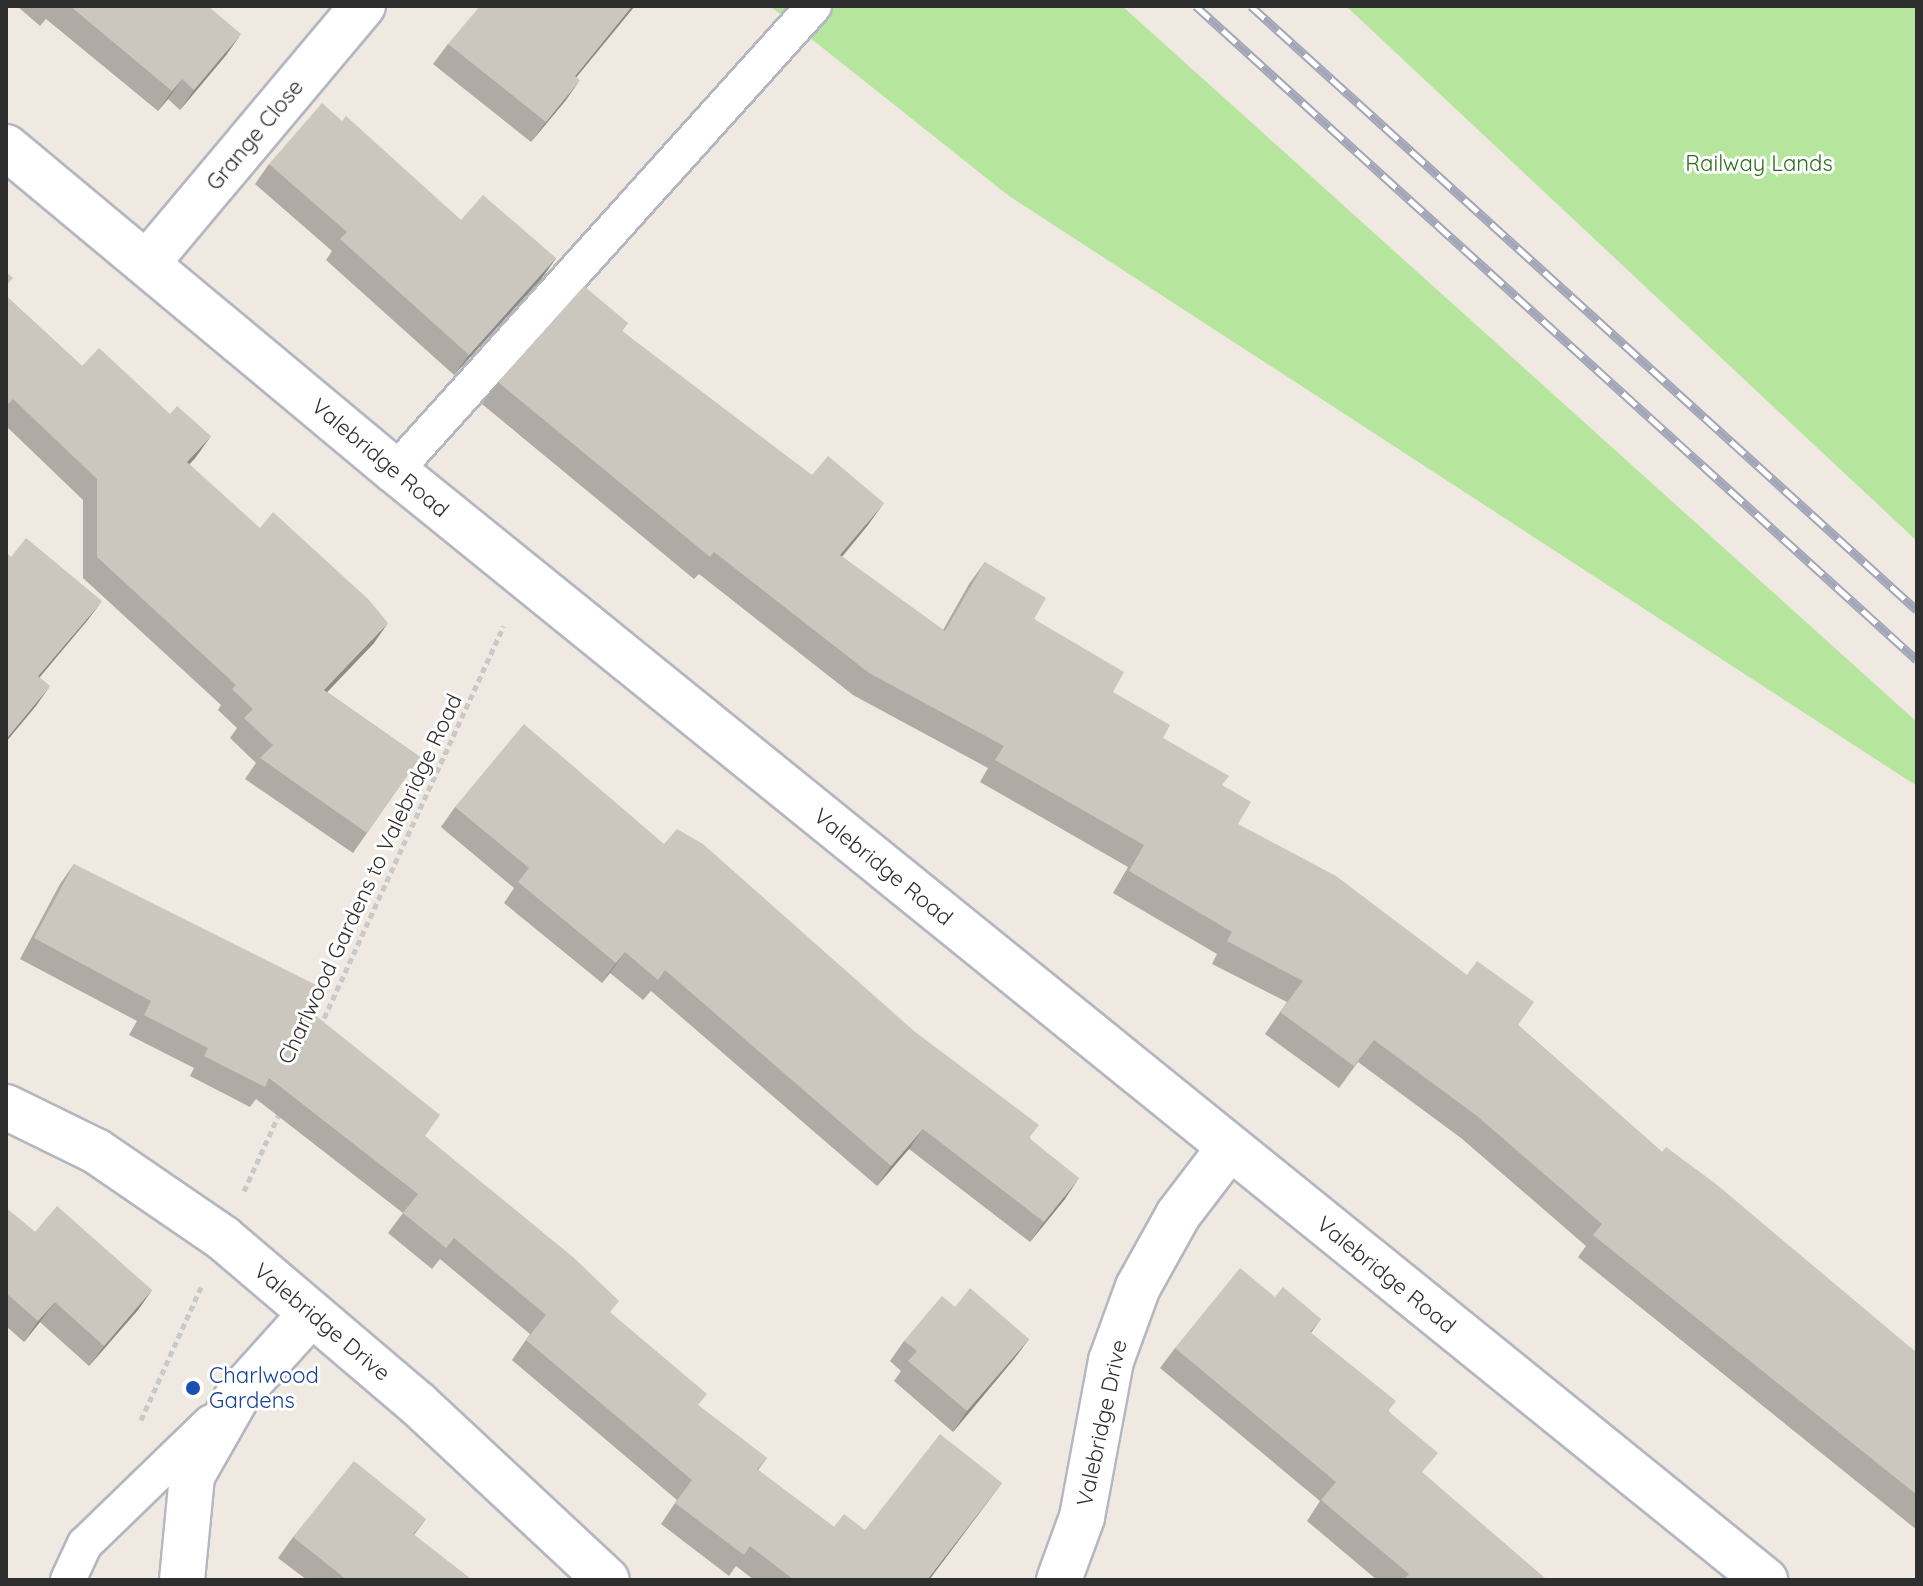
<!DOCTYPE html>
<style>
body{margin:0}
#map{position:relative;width:1923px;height:1586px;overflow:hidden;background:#efe9e1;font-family:Quicksand,sans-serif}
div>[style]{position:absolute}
.green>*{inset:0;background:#b6e59e}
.path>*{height:5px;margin-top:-2.5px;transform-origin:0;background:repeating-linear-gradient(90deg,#c9c9c9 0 6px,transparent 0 10px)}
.roads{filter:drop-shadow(2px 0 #b4b7c1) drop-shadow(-2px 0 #b4b7c1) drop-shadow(0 2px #b4b7c1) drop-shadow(0 -2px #b4b7c1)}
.service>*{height:34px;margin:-17px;padding:0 17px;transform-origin:17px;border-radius:17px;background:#fff}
.minor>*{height:44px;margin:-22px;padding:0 22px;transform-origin:22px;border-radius:22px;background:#fff}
.tertiary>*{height:44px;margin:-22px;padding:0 22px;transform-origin:22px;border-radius:22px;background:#fff}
.rail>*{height:9px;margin-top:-4.5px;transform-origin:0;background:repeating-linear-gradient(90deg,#fff 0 18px,#a3a6b8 0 36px);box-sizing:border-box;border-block:2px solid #a3a6b8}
.wall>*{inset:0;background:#afaba4}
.shaded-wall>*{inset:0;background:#8e8b86}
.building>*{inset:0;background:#cbc7bf}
.dots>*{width:22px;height:22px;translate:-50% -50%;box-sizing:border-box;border:4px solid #fff;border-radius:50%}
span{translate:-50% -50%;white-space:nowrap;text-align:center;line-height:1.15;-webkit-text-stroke:6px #fff;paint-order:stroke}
.street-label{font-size:22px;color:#2e2e2e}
.park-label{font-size:22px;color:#2c6e1b}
.transit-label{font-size:22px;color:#164399}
.left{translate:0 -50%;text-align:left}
.frame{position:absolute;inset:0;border:8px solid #2e2e2e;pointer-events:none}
</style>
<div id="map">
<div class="green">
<i style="clip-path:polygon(770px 6px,1122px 6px,1917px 722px,1917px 786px,1009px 196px)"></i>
<i style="clip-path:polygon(1346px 6px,1917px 6px,1917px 541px,1810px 441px)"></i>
</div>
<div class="path">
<i style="left:320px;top:1027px;width:441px;rotate:-65.4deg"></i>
<i style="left:244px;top:1191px;width:87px;rotate:-65.5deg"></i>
<i style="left:141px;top:1420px;width:146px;rotate:-65.7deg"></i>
</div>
<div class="roads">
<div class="service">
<i style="left:395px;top:471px;width:626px;rotate:-47.98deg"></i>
<i style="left:68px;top:1580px;width:40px;rotate:-65deg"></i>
<i style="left:85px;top:1544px;width:175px;rotate:-44.1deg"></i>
</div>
<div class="minor">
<i style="left:147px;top:263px;width:336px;rotate:-50deg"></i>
<i style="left:6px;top:1107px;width:100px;rotate:26.1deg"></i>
<i style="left:96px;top:1151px;width:154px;rotate:34.4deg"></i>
<i style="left:223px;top:1238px;width:256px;rotate:40.4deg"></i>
<i style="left:418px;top:1404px;width:258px;rotate:43deg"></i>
<i style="left:182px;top:1580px;width:104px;rotate:-84.5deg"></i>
<i style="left:192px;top:1476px;width:93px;rotate:-60.4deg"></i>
<i style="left:238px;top:1395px;width:109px;rotate:-48deg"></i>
<i style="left:1059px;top:1580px;width:67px;rotate:-69.9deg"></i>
<i style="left:1082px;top:1517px;width:159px;rotate:-79.5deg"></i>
<i style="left:1111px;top:1361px;width:79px;rotate:-70deg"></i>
<i style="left:1138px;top:1287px;width:82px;rotate:-60.9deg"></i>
<i style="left:1178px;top:1215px;width:84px;rotate:-52.7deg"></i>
</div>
<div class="tertiary">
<i style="left:6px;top:147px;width:506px;rotate:39.79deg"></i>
<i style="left:395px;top:471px;width:1763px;rotate:38.99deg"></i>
</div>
</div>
<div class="rail">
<i style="left:1196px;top:6px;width:973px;rotate:42.21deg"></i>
<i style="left:1251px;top:6px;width:899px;rotate:42.21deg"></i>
</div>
<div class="wall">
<i style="clip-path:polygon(17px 6px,208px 6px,227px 54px,180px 110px,168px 99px,158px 111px,46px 19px,40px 26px)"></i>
<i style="clip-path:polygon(448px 44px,576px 77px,566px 100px,531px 142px,433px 64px)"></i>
<i style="clip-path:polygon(269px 164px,461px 220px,556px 258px,542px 278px,454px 375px,326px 260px,332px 251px,255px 184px)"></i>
<i style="clip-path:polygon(6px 296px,82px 366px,196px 457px,189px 464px,374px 643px,327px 692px,420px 757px,353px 853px,245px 779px,256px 763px,230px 738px,237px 728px,218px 710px,221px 705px,83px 578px,83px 500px,6px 426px)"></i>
<i style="clip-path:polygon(628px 323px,622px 331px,868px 525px,842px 557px,943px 630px,969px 584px,985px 562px,1034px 619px,1163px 738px,1222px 785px,1238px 824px,1518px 1025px,1662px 1152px,1917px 1353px,1917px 1530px,1578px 1257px,1586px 1246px,1461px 1138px,1358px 1062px,1339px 1088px,1265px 1034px,1287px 1002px,1212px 964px,1217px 954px,1113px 893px,1128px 867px,980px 782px,988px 768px,853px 695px,699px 574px,694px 579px,482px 404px,498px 382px)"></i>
<i style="clip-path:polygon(455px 807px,664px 844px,1030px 1138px,1065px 1199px,1030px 1242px,909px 1149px,877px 1186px,651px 991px,643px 1000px,610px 973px,602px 983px,504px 903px,514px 888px,441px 827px)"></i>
<i style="clip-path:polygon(74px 864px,305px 1007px,425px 1136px,610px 1313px,699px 1406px,767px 1458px,758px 1470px,834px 1527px,865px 1530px,1002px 1483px,929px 1580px,754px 1580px,736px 1566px,729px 1576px,661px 1524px,677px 1500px,512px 1360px,530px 1334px,440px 1259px,432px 1269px,388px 1233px,403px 1213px,256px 1099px,250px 1107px,190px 1076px,194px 1068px,129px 1035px,137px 1021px,20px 959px,60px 884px)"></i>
<i style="clip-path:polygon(6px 1208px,35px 1232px,152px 1290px,138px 1310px,89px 1366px,40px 1322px,24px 1342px,6px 1326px)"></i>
<i style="clip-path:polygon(955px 1307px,1029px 1339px,1014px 1359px,953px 1432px,894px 1381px,901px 1371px,890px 1361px,904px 1341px)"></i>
<i style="clip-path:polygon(1321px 1319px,1311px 1333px,1389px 1411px,1423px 1474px,1547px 1580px,1377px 1580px,1307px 1521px,1320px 1501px,1160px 1368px,1175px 1348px)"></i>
<i style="clip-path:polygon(426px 1519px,414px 1535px,472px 1580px,307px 1580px,278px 1558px,293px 1537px)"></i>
</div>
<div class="shaded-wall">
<i style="clip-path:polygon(632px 6px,635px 6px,561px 96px,575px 76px)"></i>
<i style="clip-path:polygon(241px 34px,227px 54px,180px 110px,194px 90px)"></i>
<i style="clip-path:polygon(182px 79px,168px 99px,158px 111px,172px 91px)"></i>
<i style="clip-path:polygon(580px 80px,566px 100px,531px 142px,546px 122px)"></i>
<i style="clip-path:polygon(556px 258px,542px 278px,454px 375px,469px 355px)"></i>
<i style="clip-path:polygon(211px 436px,196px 457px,173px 483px,187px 462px)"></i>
<i style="clip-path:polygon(884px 503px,868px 525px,824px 578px,840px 555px)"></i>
<i style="clip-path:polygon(102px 601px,87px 621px,24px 696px,38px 676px)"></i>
<i style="clip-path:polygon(388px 623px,374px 643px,310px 710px,324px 690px)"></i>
<i style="clip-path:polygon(50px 686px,36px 706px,6px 742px,6px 739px)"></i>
<i style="clip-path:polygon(625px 952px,610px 973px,602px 983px,616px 963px)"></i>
<i style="clip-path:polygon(923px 1129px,909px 1149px,877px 1186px,891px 1166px)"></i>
<i style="clip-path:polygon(1079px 1178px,1065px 1199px,1030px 1242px,1044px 1222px)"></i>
<i style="clip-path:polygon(152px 1290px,138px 1310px,89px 1366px,104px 1346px)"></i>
<i style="clip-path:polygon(55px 1302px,40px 1322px,24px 1342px,38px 1321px)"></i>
<i style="clip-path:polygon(1029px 1339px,1014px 1359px,953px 1432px,967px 1411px)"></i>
<i style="clip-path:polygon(1002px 1483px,929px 1580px,927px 1580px)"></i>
</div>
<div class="building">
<i style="clip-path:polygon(70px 6px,208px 6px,241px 34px,194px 90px,182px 79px,172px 91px)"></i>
<i style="clip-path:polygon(480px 6px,632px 6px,575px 76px,580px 80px,546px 122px,448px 44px)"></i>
<i style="clip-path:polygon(322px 103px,342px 121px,346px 116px,461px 220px,483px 195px,556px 258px,469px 355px,340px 239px,347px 232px,269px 164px)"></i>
<i style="clip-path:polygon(6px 272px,13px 278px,6px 286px)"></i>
<i style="clip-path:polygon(584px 286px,628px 323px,622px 331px,812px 475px,828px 456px,884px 503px,840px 555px,945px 631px,985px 562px,1046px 598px,1034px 619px,1124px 672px,1113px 692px,1170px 725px,1163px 738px,1229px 776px,1222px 785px,1251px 802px,1238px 824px,1336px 876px,1467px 975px,1477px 961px,1534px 1002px,1518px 1025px,1662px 1152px,1666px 1147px,1716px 1184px,1917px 1353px,1917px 1495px,1593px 1235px,1602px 1224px,1477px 1116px,1374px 1040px,1354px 1066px,1280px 1012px,1303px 981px,1227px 941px,1232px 932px,1129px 871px,1144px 845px,995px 760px,1004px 746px,869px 673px,714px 552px,710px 557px,498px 382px)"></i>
<i style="clip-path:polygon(6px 296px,82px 366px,99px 348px,170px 414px,177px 406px,211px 436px,187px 462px,260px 528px,273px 512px,368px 599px,388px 623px,324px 690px,420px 757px,367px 833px,260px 758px,273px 745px,244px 718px,253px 709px,232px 689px,236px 685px,97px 557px,97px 479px,13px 399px,6px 406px)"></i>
<i style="clip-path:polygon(26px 538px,102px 601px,38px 676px,50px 686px,6px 739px,6px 552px,11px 557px)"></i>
<i style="clip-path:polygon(524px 724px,664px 844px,677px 829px,703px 844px,914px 1031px,1039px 1125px,1029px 1138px,1079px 1178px,1044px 1222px,923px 1129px,891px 1166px,665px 970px,658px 980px,625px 952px,616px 963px,518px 882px,529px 868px,455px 807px)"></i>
<i style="clip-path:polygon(74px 864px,316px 985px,305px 1007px,440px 1115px,425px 1136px,573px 1257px,619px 1301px,610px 1312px,707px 1394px,698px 1405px,767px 1458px,757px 1469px,834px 1527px,844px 1514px,865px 1530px,940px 1434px,1002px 1483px,927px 1580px,794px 1580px,750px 1546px,744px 1555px,675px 1503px,692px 1480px,526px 1340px,546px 1315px,454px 1238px,446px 1248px,403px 1213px,418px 1194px,269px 1078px,265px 1087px,204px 1056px,208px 1048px,144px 1015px,151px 1001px,34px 938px)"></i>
<i style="clip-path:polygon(57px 1206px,152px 1290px,104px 1346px,55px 1302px,38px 1321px,6px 1293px,6px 1208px,35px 1232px)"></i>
<i style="clip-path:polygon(1240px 1268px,1275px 1297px,1283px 1287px,1321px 1319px,1310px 1332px,1396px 1401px,1388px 1411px,1438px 1453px,1422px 1472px,1547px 1580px,1403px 1580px,1409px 1574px,1321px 1500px,1336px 1482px,1175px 1348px)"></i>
<i style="clip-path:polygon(970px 1288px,1029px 1339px,967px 1411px,908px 1361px,917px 1351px,904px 1341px,942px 1296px,955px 1307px)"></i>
<i style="clip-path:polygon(354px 1461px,426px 1519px,413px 1534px,472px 1580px,347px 1580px,293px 1537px)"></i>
</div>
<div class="dots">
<i style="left:193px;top:1388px;background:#1a4fb4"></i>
</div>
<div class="street-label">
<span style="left:255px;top:135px;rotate:-50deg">Grange Close</span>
<span style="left:380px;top:458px;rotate:40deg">Valebridge Road</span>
<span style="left:883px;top:867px;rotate:39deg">Valebridge Road</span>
<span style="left:370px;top:879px;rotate:-65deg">Charlwood Gardens to Valebridge Road</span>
<span style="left:1386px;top:1275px;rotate:39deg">Valebridge Road</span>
<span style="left:322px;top:1322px;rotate:40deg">Valebridge Drive</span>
<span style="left:1102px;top:1423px;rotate:-78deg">Valebridge Drive</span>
</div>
<div class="park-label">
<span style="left:1759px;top:164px">Railway Lands</span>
</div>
<div class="transit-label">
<span class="left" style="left:209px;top:1388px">Charlwood<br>Gardens</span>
</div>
<div class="frame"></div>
</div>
